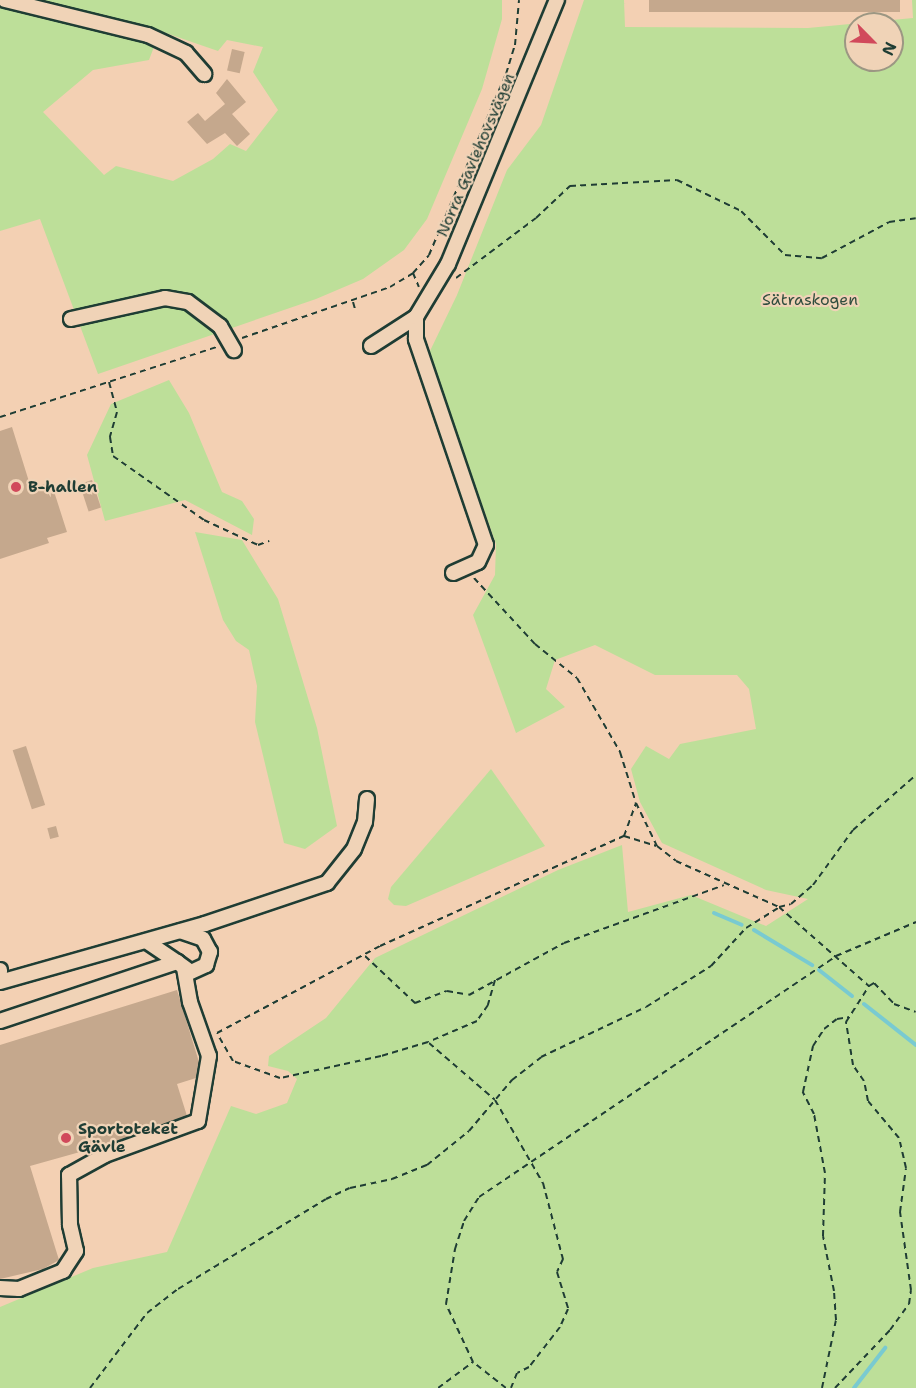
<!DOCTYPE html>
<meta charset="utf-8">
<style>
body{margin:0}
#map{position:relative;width:916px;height:1388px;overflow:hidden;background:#f3d0b3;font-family:"Shantell Sans",sans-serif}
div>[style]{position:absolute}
.green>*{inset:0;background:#bddf99}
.stream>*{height:4px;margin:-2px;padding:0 2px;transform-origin:2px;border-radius:2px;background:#79cad1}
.building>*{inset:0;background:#c5a88d;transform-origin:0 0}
.path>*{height:2px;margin-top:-1px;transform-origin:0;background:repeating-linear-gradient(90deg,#1f3d34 0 6px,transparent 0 10.5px)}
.roads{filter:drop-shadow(2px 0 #1f3d34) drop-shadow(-2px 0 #1f3d34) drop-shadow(0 2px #1f3d34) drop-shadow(0 -2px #1f3d34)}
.minor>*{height:14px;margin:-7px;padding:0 7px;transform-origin:7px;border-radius:7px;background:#f0d3b7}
.dots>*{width:16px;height:16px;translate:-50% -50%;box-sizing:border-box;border:3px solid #f0d3b7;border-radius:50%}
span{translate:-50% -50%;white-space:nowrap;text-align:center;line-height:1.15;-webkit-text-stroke:4.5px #f0d3b7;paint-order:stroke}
.street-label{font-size:16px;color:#1f3d34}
.park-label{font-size:16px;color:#2f4d3e}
.poi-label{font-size:16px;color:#1f3d34;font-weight:700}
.left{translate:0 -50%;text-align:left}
.north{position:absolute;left:844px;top:12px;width:60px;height:60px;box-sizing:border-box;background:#f0d3b7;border:2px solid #9c9783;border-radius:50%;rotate:114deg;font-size:16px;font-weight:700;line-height:24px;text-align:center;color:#1f3d34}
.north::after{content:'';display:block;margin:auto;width:21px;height:27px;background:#d1495b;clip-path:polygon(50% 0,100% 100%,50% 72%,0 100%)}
</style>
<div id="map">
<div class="green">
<i style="clip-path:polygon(evenodd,0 0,502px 0,502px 19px,482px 89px,427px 219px,404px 250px,363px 279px,316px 299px,98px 374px,40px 219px,0 231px,0 0,160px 31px,218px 51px,227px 40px,263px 47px,253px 72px,278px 110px,246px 151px,230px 144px,213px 159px,173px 181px,116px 166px,104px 175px,43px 112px,93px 70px,149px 60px,160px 31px)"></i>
<i style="clip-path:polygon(evenodd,584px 0,624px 0,625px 27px,808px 28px,913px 18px,912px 0,916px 0,916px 1388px,0 1388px,0 1307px,93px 1268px,167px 1252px,231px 1106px,256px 1114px,287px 1103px,297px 1079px,288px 1071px,268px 1066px,269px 1056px,326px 1018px,375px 958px,558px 870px,622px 845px,628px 912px,691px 895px,766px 926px,808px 899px,766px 890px,662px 843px,640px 802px,631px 769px,646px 746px,669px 759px,680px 744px,756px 729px,749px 689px,737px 675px,655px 675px,595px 645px,555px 660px,546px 689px,565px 707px,516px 733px,473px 615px,495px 575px,496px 544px,429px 353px,457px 295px,507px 170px,541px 125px,584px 0,856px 24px,892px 24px,892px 60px,856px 60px,856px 24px)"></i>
<i style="clip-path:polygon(169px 380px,189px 413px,222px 492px,242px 501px,254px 519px,252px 535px,185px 500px,105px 521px,87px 455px,111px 404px)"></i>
<i style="clip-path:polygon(195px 532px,242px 540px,278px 599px,317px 728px,337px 826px,305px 849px,284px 843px,255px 722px,257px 686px,249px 650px,236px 641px,223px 620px)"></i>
<i style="clip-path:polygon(491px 769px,545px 846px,406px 906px,394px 905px,388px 899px,391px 887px)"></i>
</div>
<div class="stream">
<i style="left:714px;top:913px;width:30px;rotate:23deg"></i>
<i style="left:754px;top:930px;width:68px;rotate:31.1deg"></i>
<i style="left:819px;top:970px;width:42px;rotate:38.2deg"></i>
<i style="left:864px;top:1004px;width:66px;rotate:38.3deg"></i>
<i style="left:854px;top:1388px;width:51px;rotate:-52.2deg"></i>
</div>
<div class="building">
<i style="left:649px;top:0;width:251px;height:12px"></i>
<i style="left:232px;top:49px;width:13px;height:22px;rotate:13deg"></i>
<i style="clip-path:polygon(227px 79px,246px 102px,232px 114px,250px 134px,237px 146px,225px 133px,207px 144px,187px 122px,198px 113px,205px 121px,225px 104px,216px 93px)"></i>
<i style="clip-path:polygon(12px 427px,31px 488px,51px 482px,67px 532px,47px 538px,49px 543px,0 559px,0 431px)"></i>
<i style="left:92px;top:480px;width:29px;height:13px;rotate:72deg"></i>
<i style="left:26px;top:746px;width:62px;height:14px;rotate:72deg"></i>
<i style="left:56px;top:826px;width:11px;height:9px;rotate:75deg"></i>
<i style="clip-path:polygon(177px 990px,199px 1062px,196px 1078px,177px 1084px,187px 1116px,112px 1143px,30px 1166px,59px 1260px,43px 1269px,0 1279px,0 1045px)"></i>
</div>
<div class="path">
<i style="left:413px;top:273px;width:15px;rotate:67deg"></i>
<i style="left:456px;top:278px;width:100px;rotate:-36.9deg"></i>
<i style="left:536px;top:218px;width:47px;rotate:-43.3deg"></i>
<i style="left:570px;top:186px;width:107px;rotate:-3.2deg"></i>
<i style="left:677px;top:180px;width:71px;rotate:25.8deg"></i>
<i style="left:741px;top:211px;width:62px;rotate:45deg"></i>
<i style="left:785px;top:255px;width:37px;rotate:5deg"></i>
<i style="left:822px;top:258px;width:76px;rotate:-28.2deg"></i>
<i style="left:889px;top:222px;width:27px;rotate:-8deg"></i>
<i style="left:353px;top:302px;width:7px;rotate:74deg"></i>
<i style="left:242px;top:338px;width:157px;rotate:-19deg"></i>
<i style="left:390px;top:287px;width:27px;rotate:-31deg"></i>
<i style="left:413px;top:273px;width:24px;rotate:-48deg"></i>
<i style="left:429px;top:255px;width:197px;rotate:-67deg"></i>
<i style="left:506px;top:74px;width:30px;rotate:-73deg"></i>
<i style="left:515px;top:45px;width:45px;rotate:-84.9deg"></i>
<i style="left:109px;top:382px;width:31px;rotate:75deg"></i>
<i style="left:117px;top:412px;width:26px;rotate:106deg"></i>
<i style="left:110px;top:437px;width:19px;rotate:81deg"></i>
<i style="left:113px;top:456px;width:111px;rotate:35.1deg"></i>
<i style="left:204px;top:520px;width:60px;rotate:24.8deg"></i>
<i style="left:258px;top:545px;width:12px;rotate:-20deg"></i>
<i style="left:0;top:417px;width:228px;rotate:-17.9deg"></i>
<i style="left:474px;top:578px;width:90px;rotate:47.3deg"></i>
<i style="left:535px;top:644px;width:54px;rotate:39deg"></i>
<i style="left:577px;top:678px;width:86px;rotate:59.8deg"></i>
<i style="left:620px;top:752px;width:53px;rotate:72.6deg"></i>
<i style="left:636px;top:803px;width:48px;rotate:64deg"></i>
<i style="left:657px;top:846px;width:24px;rotate:38deg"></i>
<i style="left:676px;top:861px;width:113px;rotate:24.1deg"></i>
<i style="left:779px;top:907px;width:120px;rotate:41.3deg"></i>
<i style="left:869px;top:986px;width:6px;rotate:-31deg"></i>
<i style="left:874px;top:983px;width:29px;rotate:46deg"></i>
<i style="left:894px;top:1004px;width:23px;rotate:20deg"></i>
<i style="left:624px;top:836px;width:34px;rotate:17deg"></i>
<i style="left:365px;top:956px;width:69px;rotate:43.2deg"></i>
<i style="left:415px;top:1003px;width:34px;rotate:-21deg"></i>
<i style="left:447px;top:991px;width:22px;rotate:10deg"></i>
<i style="left:469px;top:995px;width:108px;rotate:-28.7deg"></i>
<i style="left:564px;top:943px;width:170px;rotate:-19.9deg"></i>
<i style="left:495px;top:980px;width:26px;rotate:106deg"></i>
<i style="left:488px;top:1005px;width:19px;rotate:125deg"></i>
<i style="left:477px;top:1021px;width:53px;rotate:156.8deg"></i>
<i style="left:428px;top:1042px;width:49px;rotate:163.4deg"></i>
<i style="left:381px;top:1056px;width:103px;rotate:167.7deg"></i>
<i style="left:280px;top:1078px;width:50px;rotate:-160.1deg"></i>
<i style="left:233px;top:1061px;width:32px;rotate:-120deg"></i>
<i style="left:217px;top:1033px;width:185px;rotate:-28.1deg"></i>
<i style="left:380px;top:946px;width:268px;rotate:-24.3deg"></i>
<i style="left:624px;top:836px;width:35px;rotate:-70deg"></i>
<i style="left:429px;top:1043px;width:87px;rotate:40.8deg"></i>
<i style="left:495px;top:1100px;width:96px;rotate:60deg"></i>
<i style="left:543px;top:1183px;width:79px;rotate:75.3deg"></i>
<i style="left:563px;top:1259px;width:14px;rotate:115deg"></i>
<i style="left:557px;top:1272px;width:39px;rotate:73deg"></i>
<i style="left:568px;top:1309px;width:20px;rotate:114deg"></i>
<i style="left:560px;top:1327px;width:51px;rotate:127.8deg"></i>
<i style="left:529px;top:1367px;width:13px;rotate:153deg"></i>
<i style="left:517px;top:1373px;width:16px;rotate:112deg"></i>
<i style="left:90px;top:1388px;width:94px;rotate:-52.8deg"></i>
<i style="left:147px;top:1313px;width:39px;rotate:-38deg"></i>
<i style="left:178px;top:1289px;width:173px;rotate:-31.3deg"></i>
<i style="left:326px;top:1199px;width:26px;rotate:-25deg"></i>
<i style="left:350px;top:1188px;width:43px;rotate:-12.1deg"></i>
<i style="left:392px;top:1179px;width:38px;rotate:-22deg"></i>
<i style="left:427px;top:1165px;width:54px;rotate:-39deg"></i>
<i style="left:469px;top:1131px;width:67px;rotate:-49.9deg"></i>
<i style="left:512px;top:1080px;width:37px;rotate:-38deg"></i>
<i style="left:541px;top:1057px;width:116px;rotate:-25.5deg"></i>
<i style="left:646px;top:1007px;width:77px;rotate:-32.2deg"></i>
<i style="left:711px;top:966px;width:52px;rotate:-47.4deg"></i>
<i style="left:746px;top:928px;width:39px;rotate:-32deg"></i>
<i style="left:779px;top:907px;width:12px;rotate:-14deg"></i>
<i style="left:791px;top:904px;width:29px;rotate:-41deg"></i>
<i style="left:813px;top:885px;width:68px;rotate:-54deg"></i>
<i style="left:853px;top:830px;width:84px;rotate:-41.1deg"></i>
<i style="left:438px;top:1388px;width:44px;rotate:-36.6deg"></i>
<i style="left:506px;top:1388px;width:42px;rotate:-141.8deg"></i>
<i style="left:473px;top:1362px;width:64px;rotate:-115deg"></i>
<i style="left:446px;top:1304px;width:56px;rotate:-80.7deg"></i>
<i style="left:455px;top:1249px;width:29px;rotate:-72deg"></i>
<i style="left:464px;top:1221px;width:28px;rotate:-58deg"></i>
<i style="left:479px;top:1197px;width:431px;rotate:-34deg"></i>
<i style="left:836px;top:956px;width:87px;rotate:-23deg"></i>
<i style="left:822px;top:1388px;width:69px;rotate:-78.4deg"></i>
<i style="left:836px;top:1320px;width:29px;rotate:-94deg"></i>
<i style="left:834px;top:1291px;width:56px;rotate:-101.3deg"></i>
<i style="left:823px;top:1236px;width:63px;rotate:-88.2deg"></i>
<i style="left:825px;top:1173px;width:60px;rotate:-100.6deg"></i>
<i style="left:814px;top:1114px;width:25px;rotate:-117deg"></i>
<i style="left:803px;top:1092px;width:47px;rotate:-77.7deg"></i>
<i style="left:813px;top:1046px;width:20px;rotate:-57deg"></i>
<i style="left:824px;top:1029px;width:16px;rotate:-38deg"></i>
<i style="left:837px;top:1019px;width:12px;rotate:-9deg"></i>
<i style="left:835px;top:1388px;width:80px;rotate:-46.5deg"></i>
<i style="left:890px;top:1330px;width:32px;rotate:-54deg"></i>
<i style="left:909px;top:1304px;width:14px;rotate:-82deg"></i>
<i style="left:911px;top:1290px;width:79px;rotate:-98deg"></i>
<i style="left:900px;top:1212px;width:44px;rotate:-82.2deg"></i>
<i style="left:906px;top:1168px;width:31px;rotate:-103deg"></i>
<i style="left:899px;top:1138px;width:48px;rotate:-130deg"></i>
<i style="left:868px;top:1101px;width:20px;rotate:-101deg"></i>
<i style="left:864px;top:1081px;width:19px;rotate:-125deg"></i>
<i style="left:853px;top:1065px;width:44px;rotate:-99.2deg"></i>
<i style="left:846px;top:1022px;width:43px;rotate:-57.4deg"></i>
</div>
<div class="roads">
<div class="minor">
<i style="left:5px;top:0;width:147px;rotate:13.8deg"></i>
<i style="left:148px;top:35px;width:42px;rotate:25.3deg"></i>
<i style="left:186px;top:53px;width:28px;rotate:49deg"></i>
<i style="left:71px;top:319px;width:96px;rotate:-12.6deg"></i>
<i style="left:165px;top:298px;width:23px;rotate:10deg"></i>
<i style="left:188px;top:302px;width:40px;rotate:37deg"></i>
<i style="left:220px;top:326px;width:28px;rotate:60deg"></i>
<i style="left:371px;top:346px;width:54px;rotate:-32.8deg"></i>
<i style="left:453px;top:573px;width:27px;rotate:-24deg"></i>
<i style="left:478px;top:562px;width:19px;rotate:-65deg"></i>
<i style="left:486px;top:545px;width:218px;rotate:-108.8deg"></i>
<i style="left:416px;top:339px;width:22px;rotate:-90deg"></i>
<i style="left:416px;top:317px;width:62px;rotate:-58.9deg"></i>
<i style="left:448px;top:264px;width:286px;rotate:-67.6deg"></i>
<i style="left:146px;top:941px;width:37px;rotate:34deg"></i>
<i style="left:0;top:970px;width:2px;rotate:90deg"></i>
<i style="left:0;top:982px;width:213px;rotate:-15.8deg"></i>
<i style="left:205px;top:924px;width:129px;rotate:-18.6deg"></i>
<i style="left:327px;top:883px;width:43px;rotate:-51.5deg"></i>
<i style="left:354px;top:849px;width:29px;rotate:-68deg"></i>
<i style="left:365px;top:822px;width:23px;rotate:-85deg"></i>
<i style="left:0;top:1021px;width:187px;rotate:-18.4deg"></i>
<i style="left:177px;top:962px;width:17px;rotate:36deg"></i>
<i style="left:191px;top:972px;width:17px;rotate:-25deg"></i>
<i style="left:206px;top:965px;width:14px;rotate:-73deg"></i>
<i style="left:210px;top:952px;width:15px;rotate:-118deg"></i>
<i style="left:203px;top:939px;width:24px;rotate:-161deg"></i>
<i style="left:0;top:1288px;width:19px;rotate:3deg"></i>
<i style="left:19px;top:1289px;width:48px;rotate:-22.2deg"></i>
<i style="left:63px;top:1271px;width:24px;rotate:-57deg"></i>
<i style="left:76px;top:1251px;width:27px;rotate:-103deg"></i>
<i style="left:70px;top:1225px;width:50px;rotate:-91.1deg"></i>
<i style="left:69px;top:1175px;width:41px;rotate:-29.1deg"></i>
<i style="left:105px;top:1155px;width:99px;rotate:-20.1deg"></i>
<i style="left:198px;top:1121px;width:66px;rotate:-80.4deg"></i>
<i style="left:209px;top:1056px;width:57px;rotate:-109.4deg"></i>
<i style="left:190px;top:1002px;width:35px;rotate:-100deg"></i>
</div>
</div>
<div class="dots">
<i style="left:16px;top:487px;background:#d1495b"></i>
<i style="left:66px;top:1138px;background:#d1495b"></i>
</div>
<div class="street-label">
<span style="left:476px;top:155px;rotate:-67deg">Norra Gavlehovsvägen</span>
</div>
<div class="park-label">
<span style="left:810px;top:300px">Sätraskogen</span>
</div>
<div class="poi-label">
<span class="left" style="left:28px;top:487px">B-hallen</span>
<span class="left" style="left:78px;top:1138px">Sportoteket<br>Gävle</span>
</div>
<div class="north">N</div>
</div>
